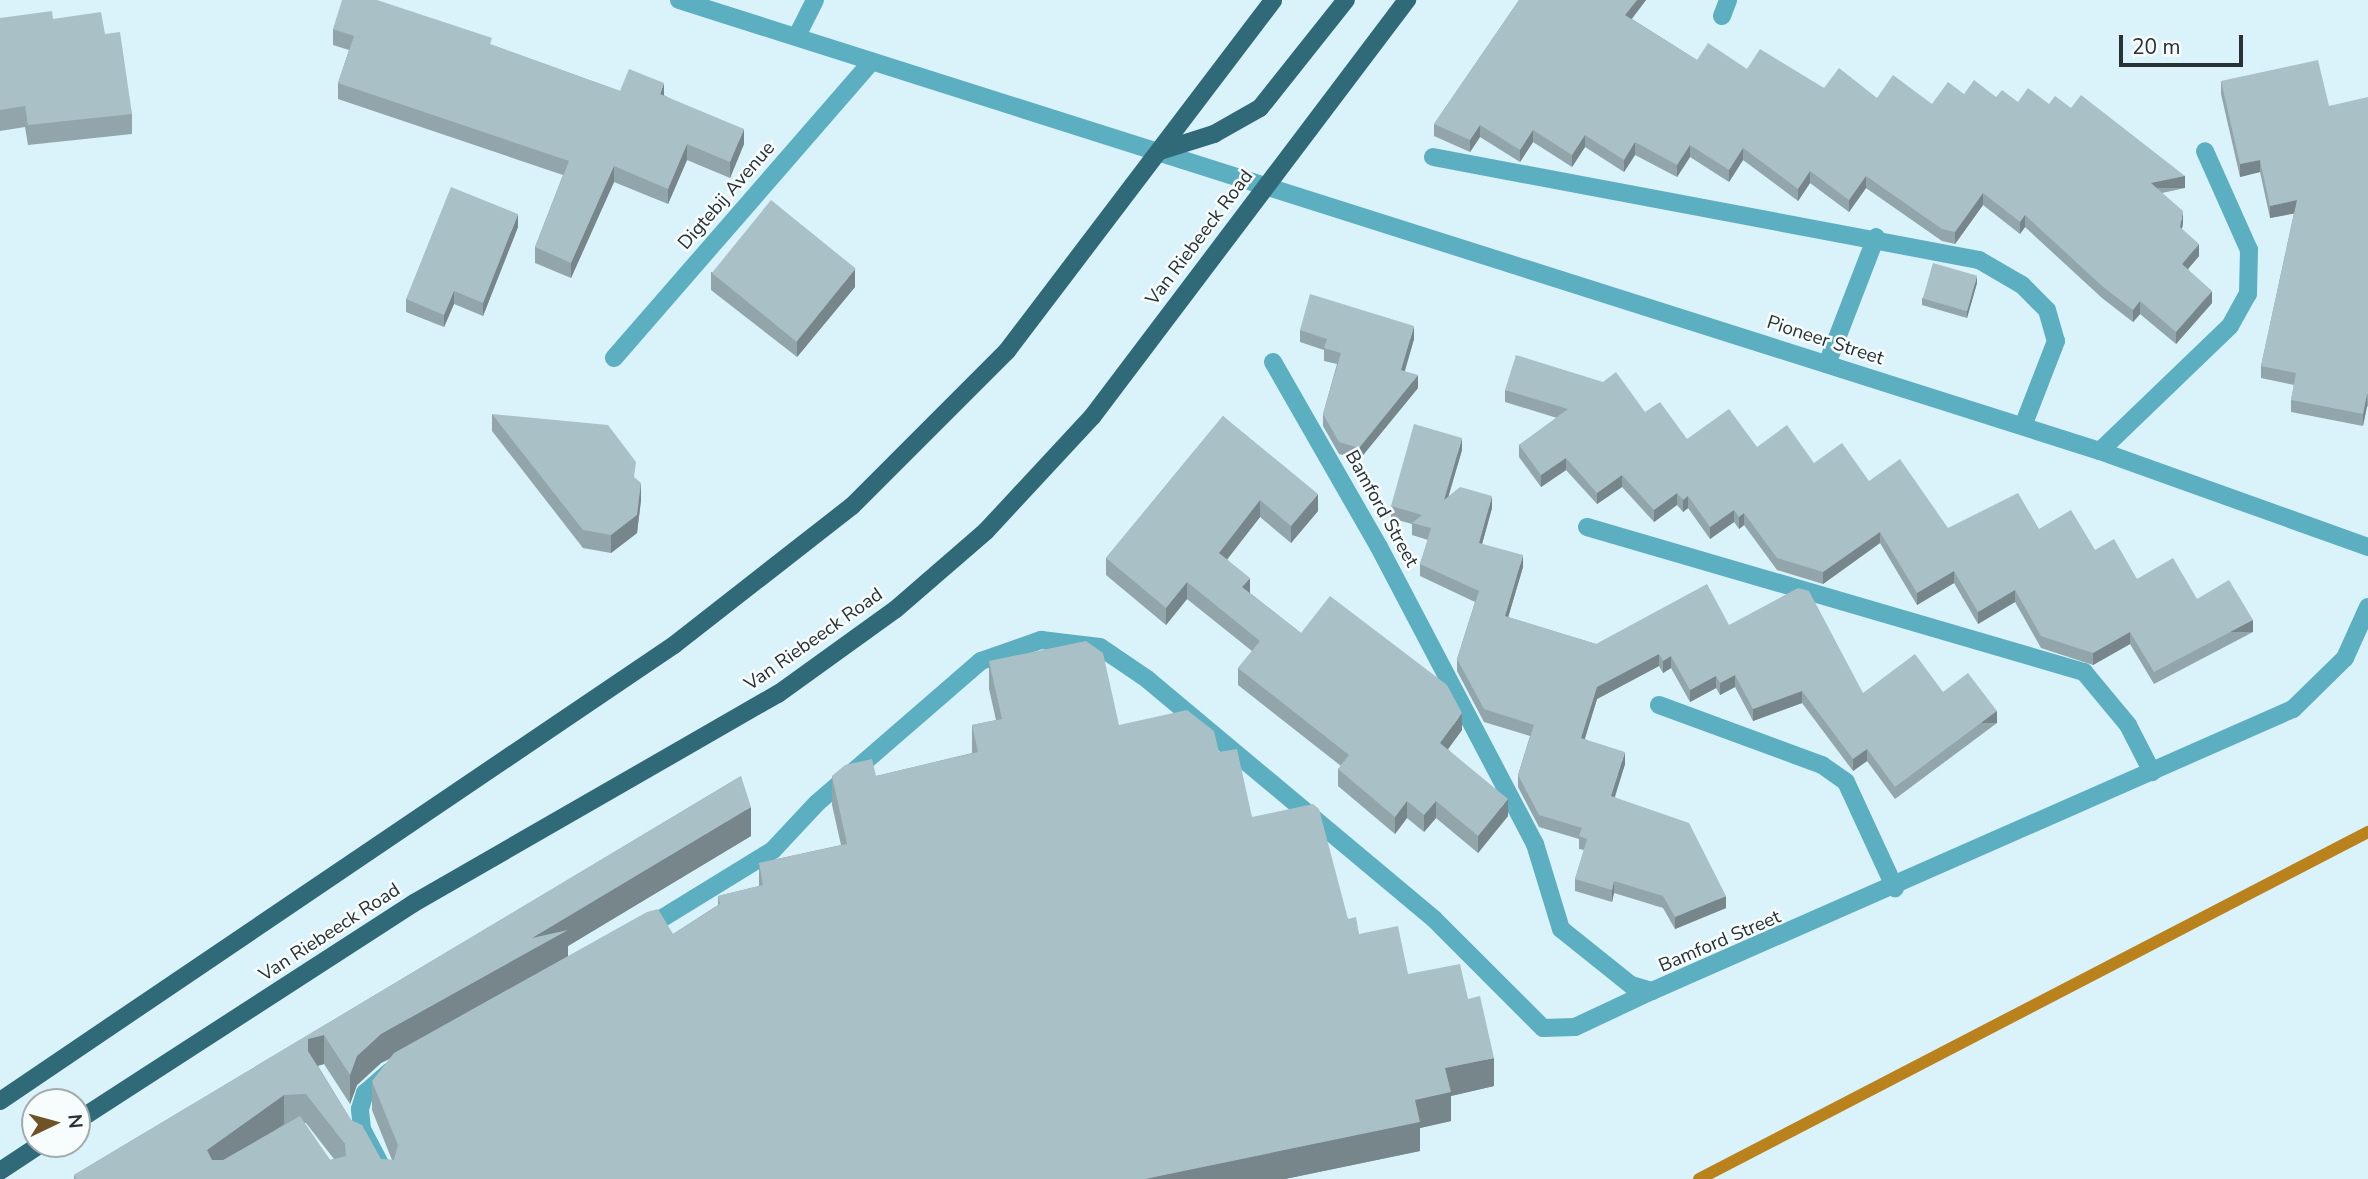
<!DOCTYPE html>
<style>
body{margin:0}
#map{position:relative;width:2368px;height:1179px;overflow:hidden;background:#daf2f9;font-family:"Nunito Sans",sans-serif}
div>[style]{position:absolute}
.stream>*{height:12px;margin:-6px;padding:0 6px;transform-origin:6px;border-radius:6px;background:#ba821c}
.minor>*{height:18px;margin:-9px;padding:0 9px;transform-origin:9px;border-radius:9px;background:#5caec1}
.major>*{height:18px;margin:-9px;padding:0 9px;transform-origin:9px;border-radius:9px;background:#306a78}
.wall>*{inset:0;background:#91a5ab}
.shaded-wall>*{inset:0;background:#76868b;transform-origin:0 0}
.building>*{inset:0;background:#a9c0c7;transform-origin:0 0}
span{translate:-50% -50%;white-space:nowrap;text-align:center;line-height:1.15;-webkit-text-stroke:5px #f7fcfd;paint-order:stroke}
.street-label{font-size:19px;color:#283134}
.north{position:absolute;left:21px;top:1088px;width:70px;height:70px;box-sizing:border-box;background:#f7fcfd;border:2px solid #a4abad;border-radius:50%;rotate:85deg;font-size:19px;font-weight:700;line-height:28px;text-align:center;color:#283134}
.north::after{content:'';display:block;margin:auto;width:24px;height:32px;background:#6f5326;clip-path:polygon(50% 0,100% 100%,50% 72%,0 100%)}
.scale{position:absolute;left:2119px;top:35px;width:124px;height:32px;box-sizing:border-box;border:4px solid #283134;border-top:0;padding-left:9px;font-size:21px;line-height:24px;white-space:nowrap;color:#283134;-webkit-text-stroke:5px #f7fcfd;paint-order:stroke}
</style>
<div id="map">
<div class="stream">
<i style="left:1699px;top:1179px;width:754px;rotate:-27.42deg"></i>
</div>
<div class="minor">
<i style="left:679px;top:0;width:1491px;rotate:17.61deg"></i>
<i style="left:2100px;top:451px;width:285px;rotate:19.7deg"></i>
<i style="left:1722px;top:16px;width:17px;rotate:-69deg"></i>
<i style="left:797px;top:36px;width:40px;rotate:-63.4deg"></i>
<i style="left:1433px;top:157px;width:556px;rotate:10.68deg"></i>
<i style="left:1979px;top:260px;width:50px;rotate:30.2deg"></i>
<i style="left:2022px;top:285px;width:35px;rotate:45deg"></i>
<i style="left:2047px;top:310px;width:32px;rotate:74deg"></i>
<i style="left:2056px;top:341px;width:91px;rotate:111.2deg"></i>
<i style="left:614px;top:358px;width:393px;rotate:-49deg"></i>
<i style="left:1273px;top:362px;width:213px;rotate:60.2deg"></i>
<i style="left:1379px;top:547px;width:335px;rotate:62.3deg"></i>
<i style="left:1535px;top:844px;width:89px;rotate:73deg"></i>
<i style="left:1561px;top:929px;width:90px;rotate:38.7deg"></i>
<i style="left:1631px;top:985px;width:22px;rotate:16deg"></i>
<i style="left:1652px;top:991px;width:700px;rotate:-23.75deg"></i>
<i style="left:2293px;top:709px;width:73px;rotate:-44.4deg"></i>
<i style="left:2345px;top:658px;width:56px;rotate:-65.7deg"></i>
<i style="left:1827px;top:364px;width:136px;rotate:-68.9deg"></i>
<i style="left:2100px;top:451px;width:180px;rotate:-43.9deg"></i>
<i style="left:2230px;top:326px;width:37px;rotate:-61deg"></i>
<i style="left:2248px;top:294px;width:44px;rotate:-88.7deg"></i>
<i style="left:2249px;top:250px;width:108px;rotate:-114deg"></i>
<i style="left:1587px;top:527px;width:518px;rotate:16.26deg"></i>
<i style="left:2084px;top:672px;width:69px;rotate:50.3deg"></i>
<i style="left:2128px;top:725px;width:53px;rotate:62.9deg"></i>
<i style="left:1659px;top:705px;width:174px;rotate:20.2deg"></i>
<i style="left:1822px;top:765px;width:29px;rotate:35deg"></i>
<i style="left:1846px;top:782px;width:117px;rotate:65.2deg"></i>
<i style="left:643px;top:930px;width:153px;rotate:-31.6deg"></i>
<i style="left:773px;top:850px;width:64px;rotate:-46.9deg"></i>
<i style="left:817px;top:803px;width:217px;rotate:-40.9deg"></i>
<i style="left:981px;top:661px;width:64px;rotate:-19.3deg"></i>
<i style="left:1041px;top:640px;width:59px;rotate:6.8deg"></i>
<i style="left:1100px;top:647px;width:57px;rotate:34.2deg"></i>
<i style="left:1147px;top:679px;width:374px;rotate:39.9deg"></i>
<i style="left:1434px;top:919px;width:154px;rotate:45deg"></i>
<i style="left:1543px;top:1028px;width:32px;rotate:-2deg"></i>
<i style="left:1575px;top:1027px;width:85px;rotate:-25.1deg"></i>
<i style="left:388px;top:1179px;width:56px;rotate:-117.5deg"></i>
<i style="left:362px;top:1129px;width:20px;rotate:-96deg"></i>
<i style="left:360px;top:1109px;width:17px;rotate:-73deg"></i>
<i style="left:365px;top:1093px;width:33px;rotate:-41deg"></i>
</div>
<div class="major">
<i style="left:1160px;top:151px;width:57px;rotate:-17.5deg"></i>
<i style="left:1214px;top:134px;width:53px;rotate:-29.5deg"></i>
<i style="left:1260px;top:108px;width:138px;rotate:-51.5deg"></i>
<i style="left:0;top:1101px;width:814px;rotate:-34.08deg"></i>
<i style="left:674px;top:645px;width:226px;rotate:-38deg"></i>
<i style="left:852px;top:506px;width:219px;rotate:-45deg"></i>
<i style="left:1007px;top:351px;width:440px;rotate:-52.8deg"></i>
<i style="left:77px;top:1121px;width:401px;rotate:-32.9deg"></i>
<i style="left:414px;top:903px;width:420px;rotate:-29.9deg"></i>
<i style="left:778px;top:694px;width:145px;rotate:-35.8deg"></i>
<i style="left:896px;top:609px;width:119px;rotate:-40.9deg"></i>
<i style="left:986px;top:531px;width:156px;rotate:-47.1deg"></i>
<i style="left:1092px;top:417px;width:523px;rotate:-52.93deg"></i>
<i style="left:0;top:1171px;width:49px;rotate:-33.4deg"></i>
</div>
<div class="wall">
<i style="clip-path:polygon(1519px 0,1646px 0,1632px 19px,1697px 60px,1747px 69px,1824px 88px,1877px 98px,1932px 104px,1964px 94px,1996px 97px,2018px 102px,2049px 104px,2185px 188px,2162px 193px,2183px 223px,2182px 229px,2199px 256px,2188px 269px,2212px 303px,2176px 344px,2140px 314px,2133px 322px,2102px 298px,2025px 227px,2020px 234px,1983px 205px,1955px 244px,1942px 241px,1866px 188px,1849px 212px,1810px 183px,1798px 201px,1743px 160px,1729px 182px,1690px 157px,1677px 177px,1635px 155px,1624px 172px,1585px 147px,1572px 167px,1533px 142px,1520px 162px,1480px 137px,1470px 152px,1434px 136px,1434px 124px)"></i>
<i style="clip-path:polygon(0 18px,53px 19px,105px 34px,132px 114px,132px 134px,28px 145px,25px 127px,0 131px)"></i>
<i style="clip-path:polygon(333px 29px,492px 45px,620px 91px,664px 95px,744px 144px,730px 178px,687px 160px,668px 204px,614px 182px,571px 278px,535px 263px,535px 247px,563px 175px,338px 99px,338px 83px,349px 50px,333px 45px)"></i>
<i style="clip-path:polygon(2221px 81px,2329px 106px,2368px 100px,2368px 407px,2367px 406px,2363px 426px,2291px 412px,2291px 400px,2294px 385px,2261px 378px,2261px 366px,2294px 213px,2270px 218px,2260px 172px,2240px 177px,2221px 94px)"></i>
<i style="clip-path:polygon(518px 227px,483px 316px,454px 304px,444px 327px,406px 312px,406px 299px)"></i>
<i style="clip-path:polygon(711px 272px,855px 287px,797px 357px,711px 290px)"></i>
<i style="clip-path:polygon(1977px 283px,1967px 318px,1922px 305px,1922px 298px)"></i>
<i style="clip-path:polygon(1300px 330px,1414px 339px,1405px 371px,1418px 388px,1359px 460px,1339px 454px,1323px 426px,1323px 414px,1337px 364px,1324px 361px,1324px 350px,1300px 342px)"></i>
<i style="clip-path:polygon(1505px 390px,1645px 412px,1687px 439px,1757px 447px,1869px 481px,1948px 528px,2039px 529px,2095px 550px,2137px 579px,2197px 599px,2253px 632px,2154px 684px,2130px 644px,2093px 665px,2041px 648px,2015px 602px,1978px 624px,1954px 583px,1917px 605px,1880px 543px,1823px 584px,1777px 570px,1744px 525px,1739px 529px,1734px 522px,1710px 539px,1688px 508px,1683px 512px,1677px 505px,1654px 522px,1622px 487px,1597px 504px,1566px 470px,1541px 487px,1519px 457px,1519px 445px,1557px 418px,1505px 402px)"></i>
<i style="clip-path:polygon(492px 414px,636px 479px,641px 500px,637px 533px,611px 553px,583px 548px,492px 431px)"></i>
<i style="clip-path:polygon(1223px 416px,1318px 511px,1291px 543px,1260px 517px,1227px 559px,1250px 593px,1301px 633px,1462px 730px,1448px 749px,1508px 816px,1478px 853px,1436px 818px,1424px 832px,1407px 818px,1395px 834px,1338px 786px,1338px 769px,1341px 766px,1238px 685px,1238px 668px,1252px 651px,1187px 599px,1166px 625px,1106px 575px,1106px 558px)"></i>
<i style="clip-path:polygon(1462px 450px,1448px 496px,1492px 508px,1482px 544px,1523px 567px,1508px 617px,1596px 644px,1729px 625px,1863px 693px,1943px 692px,1997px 723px,1895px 799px,1867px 761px,1853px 771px,1802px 703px,1753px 721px,1735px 687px,1720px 695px,1716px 688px,1690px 702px,1671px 668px,1663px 673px,1659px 666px,1597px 699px,1585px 739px,1625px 764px,1615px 797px,1726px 908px,1675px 929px,1663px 908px,1614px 893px,1612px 902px,1575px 891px,1575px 879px,1584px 850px,1579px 849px,1579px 839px,1539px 827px,1518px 787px,1518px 775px,1530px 736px,1484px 722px,1457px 671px,1457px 659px,1475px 602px,1420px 576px,1420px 564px,1428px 540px,1412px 535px,1412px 524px,1391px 518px,1391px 506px)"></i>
<i style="clip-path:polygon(evenodd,989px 661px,1119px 725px,1219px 752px,1252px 817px,1348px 919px,1359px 934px,1408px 974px,1468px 999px,1494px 1086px,1451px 1096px,1451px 1121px,1420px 1128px,1420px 1151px,1285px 1179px,74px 1179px,74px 1175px,741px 776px,751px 836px,568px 946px,568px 956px,673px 934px,718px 905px,718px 896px,759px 886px,759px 863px,841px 845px,832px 805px,832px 776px,876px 776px,972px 753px,972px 725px,996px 720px,989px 689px,989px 661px,390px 1059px,372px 1081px,372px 1110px,392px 1160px,381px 1159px,351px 1120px,318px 1066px,324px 1064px,350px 1104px,357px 1085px,381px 1063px,390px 1059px,989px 661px,304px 1123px,306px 1123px,334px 1159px,330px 1160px,304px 1123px)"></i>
</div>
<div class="shaded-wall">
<i style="clip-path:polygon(1637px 0,1646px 0,1625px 27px,1625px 15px)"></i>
<i style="clip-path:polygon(664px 83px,664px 98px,660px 94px)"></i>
<i style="clip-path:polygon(1480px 125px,1480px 137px,1470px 152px,1470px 140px)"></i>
<i style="clip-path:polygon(744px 129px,744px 144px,730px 178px,730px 162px)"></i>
<i style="clip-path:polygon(1533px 130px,1533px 142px,1520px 162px,1520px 150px)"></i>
<i style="clip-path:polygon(1585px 135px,1585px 147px,1572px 167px,1572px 155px)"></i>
<i style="clip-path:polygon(1635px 142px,1635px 155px,1624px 172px,1624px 160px)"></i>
<i style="clip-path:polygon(687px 144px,687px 160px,668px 204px,668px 189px)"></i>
<i style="clip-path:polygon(1690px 145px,1690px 157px,1677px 177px,1677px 165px)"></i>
<i style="clip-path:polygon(1743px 148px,1743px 160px,1729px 182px,1729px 170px)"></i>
<i style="clip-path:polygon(2260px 160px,2260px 172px,2240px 177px,2240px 164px)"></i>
<i style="clip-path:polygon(614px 166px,614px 182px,571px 278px,571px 263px)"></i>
<i style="clip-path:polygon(1810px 171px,1810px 183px,1798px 201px,1798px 189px)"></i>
<i style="clip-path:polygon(1866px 176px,1866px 188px,1849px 212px,1849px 200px)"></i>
<i style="left:2185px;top:176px;width:12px;height:35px;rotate:90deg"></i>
<i style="clip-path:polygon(1983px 193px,1983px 205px,1955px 244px,1955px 232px)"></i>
<i style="clip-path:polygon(2297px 200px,2297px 213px,2270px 218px,2270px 206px)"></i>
<i style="clip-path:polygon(2183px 211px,2183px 223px,2180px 239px,2180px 227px)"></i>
<i style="clip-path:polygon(518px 214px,518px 227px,483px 316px,483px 303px)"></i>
<i style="clip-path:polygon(2025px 215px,2025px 227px,2020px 234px,2020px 222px)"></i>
<i style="clip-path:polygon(2199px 244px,2199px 256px,2182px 276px,2182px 264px)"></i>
<i style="clip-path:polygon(855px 269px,855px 287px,797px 357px,797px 339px)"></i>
<i style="clip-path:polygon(1977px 276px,1977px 283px,1967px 318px,1967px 311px)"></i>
<i style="clip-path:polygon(454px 291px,454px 304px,444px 327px,444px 315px)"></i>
<i style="clip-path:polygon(2212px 291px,2212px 303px,2176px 344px,2176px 332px)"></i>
<i style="clip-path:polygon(2140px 301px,2140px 314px,2133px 322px,2133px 310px)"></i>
<i style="clip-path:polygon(1414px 326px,1414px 339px,1401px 383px,1401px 370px)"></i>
<i style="clip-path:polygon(1418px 375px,1418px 388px,1359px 460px,1359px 448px)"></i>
<i style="clip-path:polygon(2367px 394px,2367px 406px,2363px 426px,2363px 414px)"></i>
<i style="clip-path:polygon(1462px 438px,1462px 450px,1444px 512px,1444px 500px)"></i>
<i style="clip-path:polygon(1566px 458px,1566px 470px,1541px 487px,1541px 475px)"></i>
<i style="clip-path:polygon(1622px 475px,1622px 487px,1597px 504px,1597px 493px)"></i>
<i style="clip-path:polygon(641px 483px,641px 500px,637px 533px,611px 553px,611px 535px)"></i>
<i style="clip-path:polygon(1677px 493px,1677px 505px,1654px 522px,1654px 510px)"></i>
<i style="clip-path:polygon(1318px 494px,1318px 511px,1291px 543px,1291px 526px)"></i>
<i style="clip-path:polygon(1492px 496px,1492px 508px,1479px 555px,1479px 543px)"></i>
<i style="clip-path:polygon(1688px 496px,1688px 508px,1683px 512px,1683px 500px)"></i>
<i style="clip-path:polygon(1260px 500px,1260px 517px,1219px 570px,1219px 553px)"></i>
<i style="clip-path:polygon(1734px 510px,1734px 522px,1710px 539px,1710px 527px)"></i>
<i style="clip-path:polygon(1744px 513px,1744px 525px,1739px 529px,1739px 517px)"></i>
<i style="clip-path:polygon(1880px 532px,1880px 543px,1823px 584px,1823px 572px)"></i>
<i style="clip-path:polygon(1523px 555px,1523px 567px,1505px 628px,1505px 616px)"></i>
<i style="clip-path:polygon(1954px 571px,1954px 583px,1917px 605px,1917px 593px)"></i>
<i style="clip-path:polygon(1250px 578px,1250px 595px,1242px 587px)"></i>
<i style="clip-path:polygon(1187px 582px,1187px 599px,1166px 625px,1166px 608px)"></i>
<i style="clip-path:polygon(2015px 590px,2015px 602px,1978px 624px,1978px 612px)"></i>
<i style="left:2253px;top:620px;width:12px;height:112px;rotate:90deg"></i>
<i style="clip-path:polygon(2130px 632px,2130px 644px,2093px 665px,2093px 653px)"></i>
<i style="clip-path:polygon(1659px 654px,1659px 666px,1597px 699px,1581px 750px,1581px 738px,1597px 687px)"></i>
<i style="clip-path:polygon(1671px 656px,1671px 668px,1663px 673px,1663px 661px)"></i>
<i style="clip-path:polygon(1735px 675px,1735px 687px,1720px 695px,1720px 683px)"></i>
<i style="clip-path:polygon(1716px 676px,1716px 688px,1690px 702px,1690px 690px)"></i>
<i style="clip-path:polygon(1802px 691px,1802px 703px,1753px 721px,1753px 709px)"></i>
<i style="left:1997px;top:711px;width:12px;height:127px;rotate:90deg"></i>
<i style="clip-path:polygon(1462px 713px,1462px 730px,1440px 760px,1440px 743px)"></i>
<i style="clip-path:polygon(1867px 749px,1867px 761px,1853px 771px,1853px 759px)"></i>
<i style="clip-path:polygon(1625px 752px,1625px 764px,1611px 808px,1611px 796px)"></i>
<i style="clip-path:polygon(1508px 799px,1508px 816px,1478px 853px,1478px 836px)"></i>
<i style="clip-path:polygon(1407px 801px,1407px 818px,1395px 834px,1395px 817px)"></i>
<i style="clip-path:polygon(1436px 801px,1436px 818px,1424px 832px,1424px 815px)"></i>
<i style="clip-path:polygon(751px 807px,751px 836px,568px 946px,568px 959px,381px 1063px,357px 1085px,350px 1104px,350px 1075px,357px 1056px,381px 1034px,532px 938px)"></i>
<i style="clip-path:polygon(1614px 881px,1614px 893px,1612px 902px,1612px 890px)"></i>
<i style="clip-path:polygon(1726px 896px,1726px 908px,1675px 929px,1675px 917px)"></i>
<i style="clip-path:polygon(324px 1035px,324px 1064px,308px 1068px,308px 1039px)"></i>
<i style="clip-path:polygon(1494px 1058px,1494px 1086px,1451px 1096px,1451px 1121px,1420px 1128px,1420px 1151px,1285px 1179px,1145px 1179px,1415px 1100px,1445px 1068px)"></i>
<i style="clip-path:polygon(284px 1095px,284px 1124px,207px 1179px,207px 1150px)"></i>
</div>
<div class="building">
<i style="clip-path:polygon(342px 0,377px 0,492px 38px,490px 44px,620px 91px,629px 69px,664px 83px,660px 94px,744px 129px,730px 162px,687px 144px,668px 189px,614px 166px,571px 263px,535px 247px,569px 161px,338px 83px,354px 36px,333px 29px)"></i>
<i style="clip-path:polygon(1519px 0,1637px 0,1625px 15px,1697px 60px,1708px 43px,1747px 69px,1760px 49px,1824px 88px,1839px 68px,1877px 98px,1893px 75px,1932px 104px,1948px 82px,1964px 94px,1974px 80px,1996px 97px,2002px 90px,2018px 102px,2028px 88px,2049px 104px,2055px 96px,2071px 108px,2081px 95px,2185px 176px,2151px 183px,2183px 211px,2180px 227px,2199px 244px,2182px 264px,2212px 291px,2176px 332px,2140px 301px,2133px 310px,2102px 286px,2025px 215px,2020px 222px,1983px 193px,1955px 232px,1942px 229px,1866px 176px,1849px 200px,1810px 171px,1798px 189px,1743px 148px,1729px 170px,1690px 145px,1677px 165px,1635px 142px,1624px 160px,1585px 135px,1572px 155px,1533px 130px,1520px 150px,1480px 125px,1470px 140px,1434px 124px)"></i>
<i style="clip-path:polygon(52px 11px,53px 19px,101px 12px,105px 34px,120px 32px,132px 114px,28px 125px,25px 106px,0 110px,0 18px)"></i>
<i style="clip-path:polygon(2318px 60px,2329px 106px,2368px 97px,2368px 394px,2367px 394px,2363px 414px,2291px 400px,2296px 373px,2261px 366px,2297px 200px,2270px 206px,2260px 160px,2240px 164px,2221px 81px)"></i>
<i style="clip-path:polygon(451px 187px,518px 214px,483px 303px,454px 291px,444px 315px,406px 299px)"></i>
<i style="left:771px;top:200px;width:109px;height:94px;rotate:39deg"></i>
<i style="left:1933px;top:263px;width:46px;height:37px;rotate:16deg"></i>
<i style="clip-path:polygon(1310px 294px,1414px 326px,1401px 370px,1418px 375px,1359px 448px,1339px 442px,1323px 414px,1341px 353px,1324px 348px,1327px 339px,1300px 330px)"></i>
<i style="clip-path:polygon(1516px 355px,1603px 382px,1616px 372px,1645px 412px,1660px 402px,1687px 439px,1729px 409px,1757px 447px,1787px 425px,1814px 463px,1842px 443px,1869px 481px,1900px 459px,1948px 528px,2018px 493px,2039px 529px,2071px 510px,2095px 550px,2114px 539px,2137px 579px,2173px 558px,2197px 599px,2229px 580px,2253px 620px,2154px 672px,2130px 632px,2093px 653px,2041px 636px,2015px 590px,1978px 612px,1954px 571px,1917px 593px,1880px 532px,1823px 572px,1777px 558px,1744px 513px,1739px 517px,1734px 510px,1710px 527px,1688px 496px,1683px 500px,1677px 493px,1654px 510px,1622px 475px,1597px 493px,1566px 458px,1541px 475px,1519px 445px,1568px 409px,1505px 390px)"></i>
<i style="clip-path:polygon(492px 414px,608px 425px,636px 462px,634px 477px,641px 483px,637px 515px,611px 535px,583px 530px)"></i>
<i style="clip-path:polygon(1223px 416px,1318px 494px,1291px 526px,1260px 500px,1219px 553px,1250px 578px,1242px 587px,1301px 633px,1330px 596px,1447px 685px,1462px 713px,1440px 743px,1508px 799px,1478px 836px,1436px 801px,1424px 815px,1407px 801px,1395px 817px,1338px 769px,1349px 755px,1238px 668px,1260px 641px,1187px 582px,1166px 608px,1106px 558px)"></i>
<i style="clip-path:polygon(1414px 424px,1462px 438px,1444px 500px,1460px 487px,1492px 496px,1479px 543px,1523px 555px,1505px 616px,1596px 644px,1707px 584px,1729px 625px,1798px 588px,1809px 591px,1863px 693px,1915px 654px,1943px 692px,1968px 673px,1997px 711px,1895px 787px,1867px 749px,1853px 759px,1802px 691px,1753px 709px,1735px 675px,1720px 683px,1716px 676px,1690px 690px,1671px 656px,1663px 661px,1659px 654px,1597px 687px,1581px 738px,1625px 752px,1611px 796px,1689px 823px,1726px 896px,1675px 917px,1663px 896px,1614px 881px,1612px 890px,1575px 879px,1587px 839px,1579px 836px,1582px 828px,1539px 815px,1518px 775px,1534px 725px,1484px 709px,1457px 659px,1479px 591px,1420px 564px,1431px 528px,1412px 523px,1422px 515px,1391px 506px)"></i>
<i style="clip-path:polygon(evenodd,1086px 641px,1103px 653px,1119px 725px,1187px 710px,1214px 731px,1219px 752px,1237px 749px,1252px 817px,1313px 804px,1319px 809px,1348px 919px,1356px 917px,1359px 934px,1398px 926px,1408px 974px,1460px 964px,1468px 999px,1480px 996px,1494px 1058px,1445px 1068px,1451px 1092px,1415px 1100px,1420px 1122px,1145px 1179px,76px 1179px,74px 1175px,741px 776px,751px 807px,532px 938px,568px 930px,381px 1034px,357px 1056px,350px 1075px,324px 1035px,308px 1039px,308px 1051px,351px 1120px,362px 1125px,381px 1159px,394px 1160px,398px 1145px,372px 1081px,394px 1053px,647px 912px,658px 909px,673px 934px,720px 904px,718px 896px,763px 885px,759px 863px,847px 844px,832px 776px,845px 765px,872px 759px,876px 776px,978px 752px,972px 725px,1002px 719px,989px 661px,1086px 641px,306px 1094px,345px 1144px,346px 1156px,330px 1160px,300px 1116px,223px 1160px,212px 1160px,207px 1150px,284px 1095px,306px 1094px)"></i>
</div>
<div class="street-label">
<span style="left:727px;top:196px;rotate:-49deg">Digtebij Avenue</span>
<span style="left:1200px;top:238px;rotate:-53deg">Van Riebeeck Road</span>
<span style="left:1825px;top:341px;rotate:18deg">Pioneer Street</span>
<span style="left:1381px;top:509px;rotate:61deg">Bamford Street</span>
<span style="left:814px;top:640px;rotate:-35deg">Van Riebeeck Road</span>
<span style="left:330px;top:933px;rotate:-33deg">Van Riebeeck Road</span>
<span style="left:1720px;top:942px;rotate:-23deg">Bamford Street</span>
</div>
<div class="north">N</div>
<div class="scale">20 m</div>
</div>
